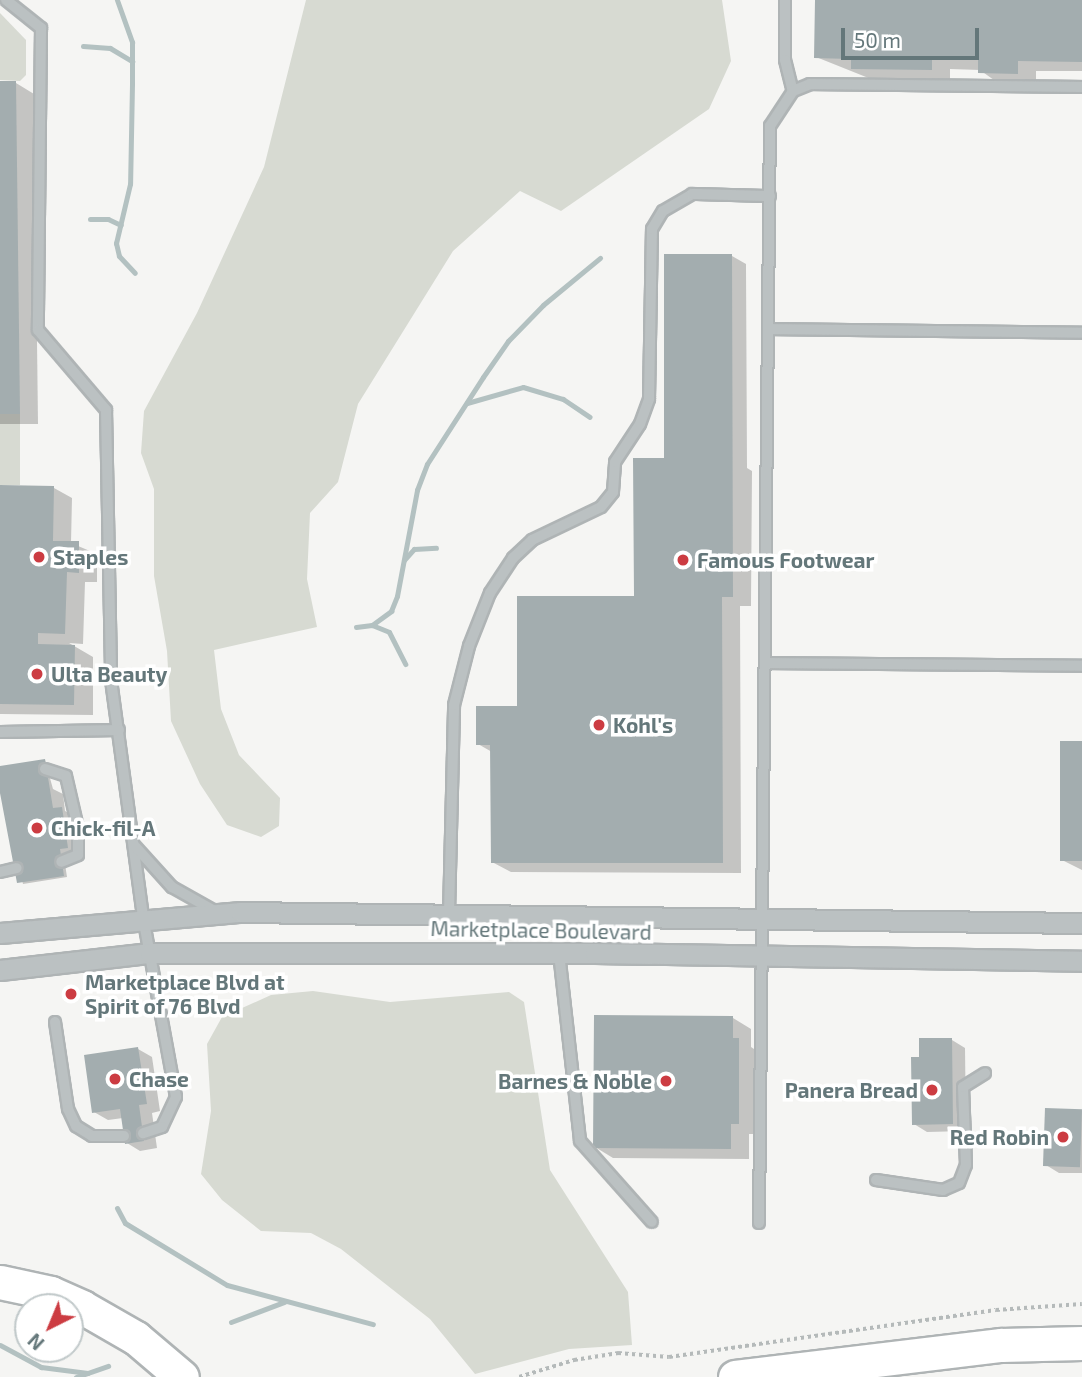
<!DOCTYPE html>
<style>
body{margin:0}
#map{position:relative;width:1082px;height:1377px;overflow:hidden;background:#f5f5f3;font-family:"Exo 2",sans-serif}
div>[style]{position:absolute}
.green>*{inset:0;background:#d7dad2;transform-origin:0 0}
.shadow>*{inset:0;background:#0003}
.stream>*{height:5px;margin:-2.5px;padding:0 2.5px;transform-origin:2.5px;border-radius:2.5px;background:#b3c1c1}
.building>*{inset:0;background:#a3adaf;transform-origin:0 0}
.path>*{height:3.5px;margin-top:-1.75px;transform-origin:0;background:repeating-linear-gradient(90deg,#b5baba 0 3.5px,transparent 0 7px)}
.roads{filter:drop-shadow(2px 0 #afb4b5) drop-shadow(-2px 0 #afb4b5) drop-shadow(0 2px #afb4b5) drop-shadow(0 -2px #afb4b5)}
.service>*{height:10px;margin:-5px;padding:0 5px;transform-origin:5px;border-radius:5px;background:#bbc1c2}
.minor>*{height:19px;margin:-9.5px;padding:0 9.5px;transform-origin:9.5px;border-radius:9.5px;background:#bbc1c2}
.trunk>*{height:33px;margin:-16.5px;padding:0 16.5px;transform-origin:16.5px;border-radius:16.5px;background:#fff}
.dots>*{width:19px;height:19px;translate:-50% -50%;box-sizing:border-box;border:4px solid #fff;border-radius:50%}
span{translate:-50% -50%;white-space:nowrap;text-align:center;line-height:1.15;-webkit-text-stroke:7px #fff;paint-order:stroke}
.poi-label{font-size:21px;color:#64777a;font-weight:700}
.left{translate:0 -50%;text-align:left}
.right{translate:-100% -50%;text-align:right}
.street-label{font-size:21px;color:#64777a}
.north{position:absolute;left:14px;top:1293px;width:70px;height:70px;box-sizing:border-box;background:#fff;border:2px solid #c1c9ca;border-radius:50%;rotate:223deg;font-size:19px;font-weight:700;line-height:28px;text-align:center;color:#64777a}
.north::after{content:'';display:block;margin:auto;width:24px;height:32px;background:#cc3c42;clip-path:polygon(50% 0,100% 100%,50% 72%,0 100%)}
.scale{position:absolute;left:841px;top:28px;width:138px;height:32px;box-sizing:border-box;border:4px solid #64777a;border-top:0;padding-left:9px;font-size:21px;line-height:24px;white-space:nowrap;color:#64777a;-webkit-text-stroke:5px #fff;paint-order:stroke}
</style>
<div id="map">
<div class="green">
<i style="clip-path:polygon(306px 0,722px 0,731px 61px,709px 109px,561px 211px,520px 191px,453px 251px,358px 404px,338px 482px,310px 513px,307px 579px,317px 627px,214px 650px,221px 709px,239px 755px,280px 798px,279px 826px,261px 837px,227px 825px,200px 784px,171px 721px,167px 651px,154px 576px,154px 489px,141px 453px,144px 411px,197px 313px,264px 167px)"></i>
<i style="clip-path:polygon(0 13px,26px 40px,26px 75px,20px 81px,0 80px)"></i>
<i style="left:0;top:414px;width:20px;height:71px"></i>
<i style="clip-path:polygon(313px 991px,390px 1002px,509px 992px,524px 1002px,550px 1170px,628px 1292px,632px 1345px,569px 1349px,475px 1374px,430px 1319px,341px 1249px,311px 1233px,261px 1231px,222px 1200px,201px 1174px,211px 1111px,207px 1044px,222px 1017px,271px 995px)"></i>
</div>
<div class="shadow">
<i style="clip-path:polygon(816px 0,1082px 0,1082px 71px,1036px 71px,1036px 84px,998px 83px,980px 70px,950px 69px,950px 80px,871px 79px,816px 57px)"></i>
<i style="clip-path:polygon(0 83px,16px 83px,34px 94px,38px 424px,0 424px)"></i>
<i style="clip-path:polygon(732px 256px,746px 264px,747px 468px,752px 471px,751px 606px,740px 606px,741px 873px,511px 872px,492px 862px,492px 752px,478px 744px,635px 598px)"></i>
<i style="clip-path:polygon(0 486px,54px 488px,72px 498px,71px 543px,97px 554px,97px 582px,85px 582px,83px 644px,69px 643px,93px 657px,93px 715px,0 714px)"></i>
<i style="clip-path:polygon(1082px 743px,1082px 870px,1062px 860px)"></i>
<i style="clip-path:polygon(45px 760px,53px 789px,63px 794px,65px 811px,75px 816px,81px 855px,65px 864px,67px 877px,23px 884px,0 791px,0 768px)"></i>
<i style="clip-path:polygon(733px 1018px,751px 1029px,751px 1047px,757px 1051px,757px 1134px,749px 1134px,749px 1159px,613px 1158px,595px 1147px)"></i>
<i style="clip-path:polygon(952px 1040px,965px 1048px,966px 1131px,927px 1132px,914px 1124px)"></i>
<i style="clip-path:polygon(138px 1049px,152px 1057px,160px 1111px,152px 1113px,157px 1148px,140px 1151px,127px 1143px,123px 1118px,108px 1120px,94px 1112px)"></i>
<i style="clip-path:polygon(1082px 1110px,1082px 1173px,1059px 1173px,1046px 1165px)"></i>
</div>
<div class="stream">
<i style="left:117px;top:0;width:45px;rotate:70.3deg"></i>
<i style="left:132px;top:42px;width:42px;rotate:90deg"></i>
<i style="left:132px;top:84px;width:100px;rotate:91.1deg"></i>
<i style="left:130px;top:184px;width:61px;rotate:103.3deg"></i>
<i style="left:116px;top:243px;width:13px;rotate:77deg"></i>
<i style="left:119px;top:256px;width:23px;rotate:47deg"></i>
<i style="left:83px;top:46px;width:27px;rotate:4deg"></i>
<i style="left:110px;top:48px;width:26px;rotate:31deg"></i>
<i style="left:90px;top:219px;width:18px"></i>
<i style="left:108px;top:219px;width:14px;rotate:25deg"></i>
<i style="left:467px;top:403px;width:58px;rotate:-15.9deg"></i>
<i style="left:523px;top:387px;width:42px;rotate:16.7deg"></i>
<i style="left:563px;top:399px;width:32px;rotate:34deg"></i>
<i style="left:404px;top:560px;width:15px;rotate:-48deg"></i>
<i style="left:414px;top:549px;width:22px;rotate:-3deg"></i>
<i style="left:372px;top:625px;width:18px;rotate:22deg"></i>
<i style="left:389px;top:632px;width:36px;rotate:63deg"></i>
<i style="left:356px;top:627px;width:16px;rotate:-7deg"></i>
<i style="left:372px;top:625px;width:24px;rotate:-36deg"></i>
<i style="left:391px;top:611px;width:16px;rotate:-68deg"></i>
<i style="left:397px;top:596px;width:108px;rotate:-79.3deg"></i>
<i style="left:417px;top:490px;width:28px;rotate:-69deg"></i>
<i style="left:427px;top:464px;width:103px;rotate:-57.2deg"></i>
<i style="left:483px;top:377px;width:44px;rotate:-55.2deg"></i>
<i style="left:508px;top:341px;width:50px;rotate:-45.8deg"></i>
<i style="left:543px;top:305px;width:74px;rotate:-39.5deg"></i>
<i style="left:117px;top:1208px;width:17px;rotate:62deg"></i>
<i style="left:125px;top:1223px;width:119px;rotate:31.3deg"></i>
<i style="left:227px;top:1285px;width:151px;rotate:15deg"></i>
<i style="left:231px;top:1322px;width:57px;rotate:-20.7deg"></i>
<i style="left:0;top:1345px;width:47px;rotate:28.2deg"></i>
<i style="left:41px;top:1367px;width:47px;rotate:7.3deg"></i>
<i style="left:76px;top:1377px;width:34px;rotate:-19deg"></i>
</div>
<div class="building">
<i style="clip-path:polygon(815px 0,1082px 0,1082px 62px,1018px 61px,1018px 74px,978px 73px,978px 60px,932px 60px,932px 70px,851px 69px,851px 59px,814px 58px)"></i>
<i style="clip-path:polygon(0 81px,16px 81px,20px 414px,0 414px)"></i>
<i style="clip-path:polygon(664px 254px,732px 254px,733px 597px,722px 597px,723px 863px,491px 863px,490px 745px,476px 745px,476px 706px,517px 706px,517px 596px,634px 596px,633px 458px,664px 458px)"></i>
<i style="clip-path:polygon(0 485px,54px 486px,53px 541px,79px 541px,79px 573px,67px 572px,65px 634px,38px 633px,38px 644px,75px 645px,74px 705px,0 704px)"></i>
<i style="left:1060px;top:741px;width:22px;height:120px"></i>
<i style="clip-path:polygon(45px 759px,53px 808px,62px 807px,68px 848px,60px 849px,64px 876px,17px 883px,0 793px,0 766px)"></i>
<i style="clip-path:polygon(594px 1015px,733px 1016px,733px 1038px,739px 1038px,739px 1124px,731px 1124px,731px 1149px,593px 1148px)"></i>
<i style="clip-path:polygon(919px 1038px,952px 1038px,953px 1124px,912px 1125px,911px 1057px,919px 1057px)"></i>
<i style="clip-path:polygon(138px 1047px,147px 1104px,139px 1105px,144px 1141px,125px 1144px,120px 1109px,92px 1113px,84px 1055px)"></i>
<i style="left:1045px;top:1108px;width:37px;height:58px;rotate:2deg"></i>
</div>
<div class="path">
<i style="left:519px;top:1377px;width:58px;rotate:-17.2deg"></i>
<i style="left:574px;top:1360px;width:45px;rotate:-9deg"></i>
<i style="left:618px;top:1353px;width:51px;rotate:4.5deg"></i>
<i style="left:669px;top:1357px;width:330px;rotate:-8.2deg"></i>
<i style="left:996px;top:1310px;width:86px;rotate:-4deg"></i>
</div>
<div class="roads">
<div class="service">
<i style="left:6px;top:0;width:45px;rotate:38.7deg"></i>
<i style="left:41px;top:28px;width:302px;rotate:90.6deg"></i>
<i style="left:38px;top:330px;width:105px;rotate:49.6deg"></i>
<i style="left:106px;top:410px;width:270px;rotate:88.9deg"></i>
<i style="left:111px;top:680px;width:239px;rotate:82.3deg"></i>
<i style="left:143px;top:917px;width:183px;rotate:79.6deg"></i>
<i style="left:176px;top:1097px;width:33px;rotate:115deg"></i>
<i style="left:162px;top:1127px;width:20px;rotate:162deg"></i>
<i style="left:785px;top:0;width:60px;rotate:90deg"></i>
<i style="left:785px;top:60px;width:32px;rotate:76deg"></i>
<i style="left:769px;top:329px;width:313px;rotate:0.7deg"></i>
<i style="left:766px;top:663px;width:316px;rotate:0.5deg"></i>
<i style="left:0;top:732px;width:119px;rotate:-1deg"></i>
<i style="left:45px;top:769px;width:22px;rotate:18deg"></i>
<i style="left:66px;top:776px;width:53px;rotate:77deg"></i>
<i style="left:78px;top:828px;width:27px;rotate:90deg"></i>
<i style="left:78px;top:855px;width:18px;rotate:158deg"></i>
<i style="left:134px;top:845px;width:57px;rotate:47.9deg"></i>
<i style="left:172px;top:887px;width:47px;rotate:29.3deg"></i>
<i style="left:0;top:872px;width:17px;rotate:-13deg"></i>
<i style="left:449px;top:914px;width:209px;rotate:-88.6deg"></i>
<i style="left:454px;top:705px;width:61px;rotate:-75.7deg"></i>
<i style="left:469px;top:646px;width:57px;rotate:-68.4deg"></i>
<i style="left:490px;top:593px;width:42px;rotate:-56.7deg"></i>
<i style="left:513px;top:558px;width:26px;rotate:-43deg"></i>
<i style="left:532px;top:540px;width:76px;rotate:-25.6deg"></i>
<i style="left:601px;top:507px;width:19px;rotate:-51deg"></i>
<i style="left:613px;top:492px;width:30px;rotate:-86deg"></i>
<i style="left:615px;top:462px;width:45px;rotate:-56.7deg"></i>
<i style="left:640px;top:424px;width:27px;rotate:-70deg"></i>
<i style="left:649px;top:399px;width:170px;rotate:-89deg"></i>
<i style="left:652px;top:229px;width:21px;rotate:-59deg"></i>
<i style="left:663px;top:211px;width:34px;rotate:-30deg"></i>
<i style="left:692px;top:194px;width:78px;rotate:1.5deg"></i>
<i style="left:559px;top:953px;width:189px;rotate:83.6deg"></i>
<i style="left:580px;top:1141px;width:108px;rotate:48.4deg"></i>
<i style="left:55px;top:1022px;width:88px;rotate:81.5deg"></i>
<i style="left:68px;top:1109px;width:19px;rotate:65deg"></i>
<i style="left:76px;top:1126px;width:19px;rotate:32deg"></i>
<i style="left:92px;top:1136px;width:32px"></i>
<i style="left:876px;top:1180px;width:68px;rotate:8.5deg"></i>
<i style="left:943px;top:1190px;width:17px;rotate:-24deg"></i>
<i style="left:959px;top:1183px;width:19px;rotate:-69deg"></i>
<i style="left:966px;top:1165px;width:78px;rotate:-92.2deg"></i>
<i style="left:963px;top:1087px;width:26px;rotate:-32deg"></i>
<i style="left:759px;top:1223px;width:1097px;rotate:-89.43deg"></i>
<i style="left:770px;top:126px;width:42px;rotate:-56.7deg"></i>
<i style="left:793px;top:91px;width:18px;rotate:-22deg"></i>
<i style="left:810px;top:84px;width:272px;rotate:0.6deg"></i>
</div>
<div class="minor">
<i style="left:0;top:933px;width:242px;rotate:-5deg"></i>
<i style="left:241px;top:912px;width:841px;rotate:0.75deg"></i>
<i style="left:0;top:970px;width:151px;rotate:-6.5deg"></i>
<i style="left:150px;top:953px;width:445px"></i>
<i style="left:595px;top:953px;width:487px;rotate:0.9deg"></i>
</div>
<div class="trunk">
<i style="left:0;top:1282px;width:52px;rotate:12.2deg"></i>
<i style="left:51px;top:1293px;width:34px;rotate:24deg"></i>
<i style="left:82px;top:1307px;width:62px;rotate:29.9deg"></i>
<i style="left:136px;top:1338px;width:60px;rotate:40.3deg"></i>
<i style="left:735px;top:1377px;width:268px;rotate:-6.9deg"></i>
<i style="left:1001px;top:1345px;width:81px;rotate:-1.4deg"></i>
</div>
</div>
<div class="dots">
<i style="left:39px;top:557px;background:#cc3c42"></i>
<i style="left:683px;top:560px;background:#cc3c42"></i>
<i style="left:37px;top:674px;background:#cc3c42"></i>
<i style="left:599px;top:725px;background:#cc3c42"></i>
<i style="left:37px;top:828px;background:#cc3c42"></i>
<i style="left:71px;top:994px;background:#cc3c42"></i>
<i style="left:115px;top:1079px;background:#cc3c42"></i>
<i style="left:666px;top:1081px;background:#cc3c42"></i>
<i style="left:932px;top:1090px;background:#cc3c42"></i>
<i style="left:1063px;top:1137px;background:#cc3c42"></i>
</div>
<div class="poi-label">
<span class="left" style="left:53px;top:557px">Staples</span>
<span class="left" style="left:697px;top:560px">Famous Footwear</span>
<span class="left" style="left:51px;top:674px">Ulta Beauty</span>
<span class="left" style="left:613px;top:725px">Kohl's</span>
<span class="left" style="left:51px;top:828px">Chick-fil-A</span>
<span class="left" style="left:85px;top:994px">Marketplace Blvd at<br>Spirit of 76 Blvd</span>
<span class="left" style="left:129px;top:1079px">Chase</span>
<span class="right" style="left:652px;top:1081px">Barnes &amp; Noble</span>
<span class="right" style="left:918px;top:1090px">Panera Bread</span>
<span class="right" style="left:1049px;top:1137px">Red Robin</span>
</div>
<div class="street-label">
<span style="left:541px;top:930px;rotate:1deg">Marketplace Boulevard</span>
</div>
<div class="north">N</div>
<div class="scale">50 m</div>
</div>
